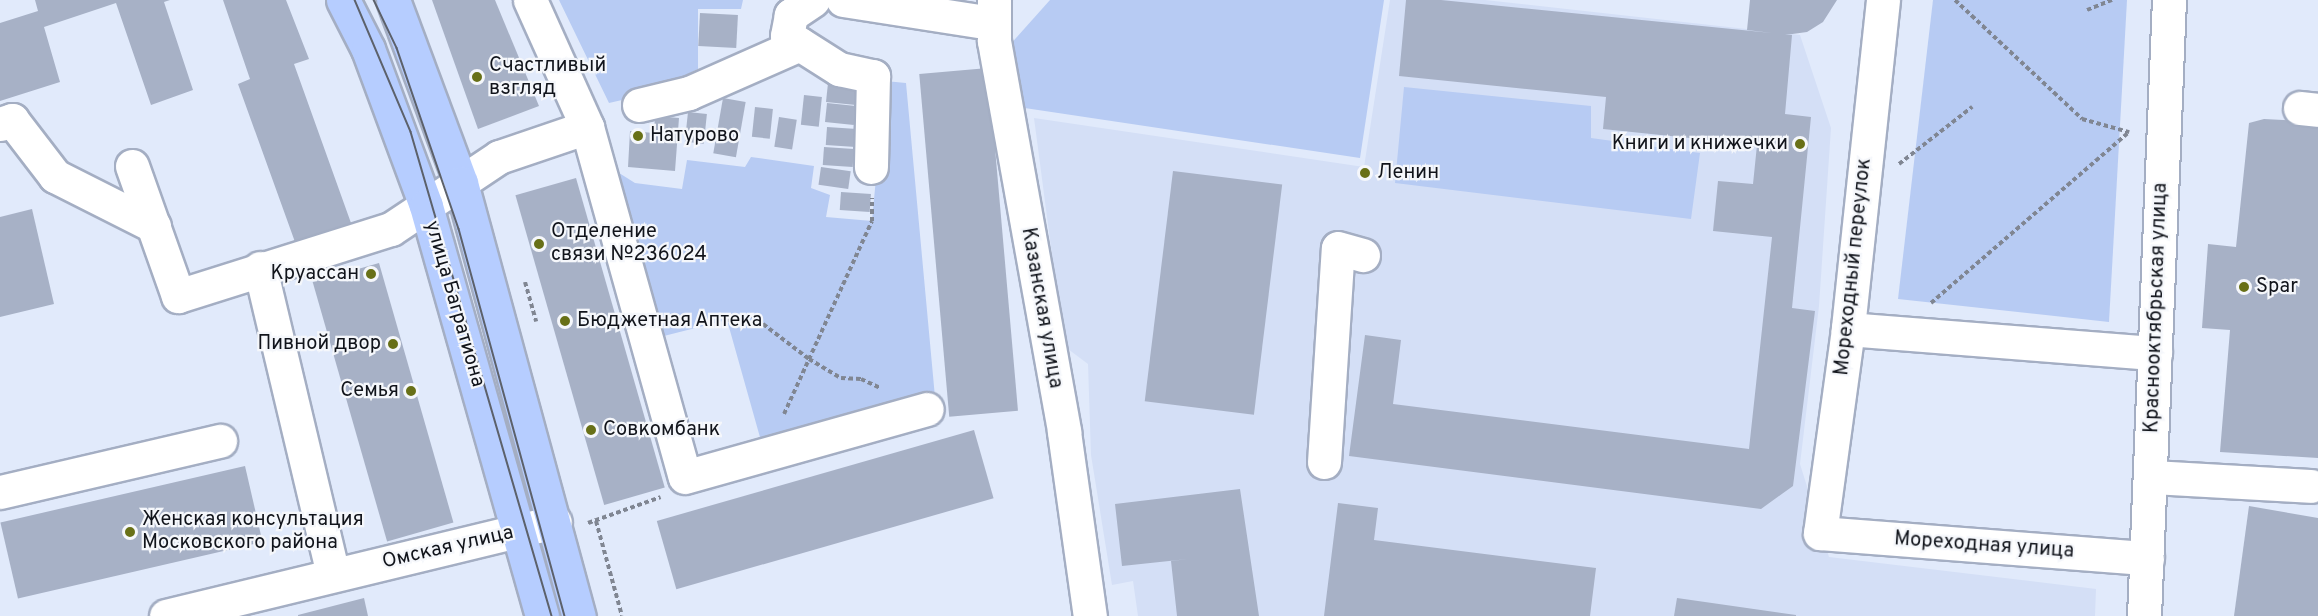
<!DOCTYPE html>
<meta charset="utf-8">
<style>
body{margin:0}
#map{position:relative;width:2318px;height:616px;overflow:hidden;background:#e1eafb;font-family:Overpass,sans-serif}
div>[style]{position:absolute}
.built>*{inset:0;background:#d4dff6}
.green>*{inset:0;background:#b7cbf3}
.building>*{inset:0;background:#a7b1c6;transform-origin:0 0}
.path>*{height:4px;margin-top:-2px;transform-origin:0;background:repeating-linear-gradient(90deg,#808692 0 4.5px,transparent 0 7.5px)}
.roads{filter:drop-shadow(2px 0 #a4aec3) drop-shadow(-2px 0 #a4aec3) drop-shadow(0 2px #a4aec3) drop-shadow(0 -2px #a4aec3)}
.minor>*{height:33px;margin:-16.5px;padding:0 16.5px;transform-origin:16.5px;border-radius:16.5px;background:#fff}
.major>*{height:33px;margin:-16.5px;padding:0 16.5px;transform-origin:16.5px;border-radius:16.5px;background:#b6cdff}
.tram>*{height:1.5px;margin:-0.75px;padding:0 0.75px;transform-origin:0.75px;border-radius:0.75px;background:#5c616b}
.dots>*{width:16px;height:16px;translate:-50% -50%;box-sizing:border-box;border:3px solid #f5f7fb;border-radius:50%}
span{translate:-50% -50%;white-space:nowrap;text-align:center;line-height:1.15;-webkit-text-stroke:4.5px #f5f7fb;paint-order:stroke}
.poi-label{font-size:20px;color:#11141b}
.left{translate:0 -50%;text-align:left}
.right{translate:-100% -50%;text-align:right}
.street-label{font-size:20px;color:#11141b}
</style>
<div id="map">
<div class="built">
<i style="clip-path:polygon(1390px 0,1485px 0,1800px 35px,1831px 128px,1819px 306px,1800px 464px,1829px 557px,2096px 589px,2095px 616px,1138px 616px,1133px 581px,1112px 585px,1091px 455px,1088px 364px,1064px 346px,1034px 118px,1364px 167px)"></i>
</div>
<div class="green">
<i style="clip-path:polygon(559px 0,743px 0,741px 9px,698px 9px,698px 69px,648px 94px,609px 103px)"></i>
<i style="clip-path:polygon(1050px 0,1384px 0,1360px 158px,1018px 107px,1008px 47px)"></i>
<i style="clip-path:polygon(1933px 0,2127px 0,2109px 322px,1898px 299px)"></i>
<i style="clip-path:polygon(885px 81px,906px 83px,936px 408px,765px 455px,727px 320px,656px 338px,608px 166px,635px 183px,682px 189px,687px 160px,745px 167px,751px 157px,814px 166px,811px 188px,830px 195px,826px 217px,872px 221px)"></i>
<i style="clip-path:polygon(1404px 87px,1591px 106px,1591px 138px,1700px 153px,1691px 219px,1395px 183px)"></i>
</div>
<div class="building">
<i style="clip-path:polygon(35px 0,170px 0,164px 2px,193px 90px,151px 105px,116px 3px,44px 27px,60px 82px,0 101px,0 23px,38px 11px)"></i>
<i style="clip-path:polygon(223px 0,286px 0,309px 59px,294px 64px,351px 223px,295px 242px,238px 84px,250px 79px)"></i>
<i style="clip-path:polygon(432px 0,495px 0,539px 106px,478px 129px)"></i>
<i style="clip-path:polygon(1406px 0,1441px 0,1772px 33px,1747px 30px,1750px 0,1837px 0,1823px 22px,1807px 32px,1785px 35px,1792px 35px,1785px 114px,1811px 117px,1792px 308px,1815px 311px,1793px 486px,1761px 509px,1349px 456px,1365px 335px,1401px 340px,1393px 404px,1749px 449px,1772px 237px,1713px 231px,1718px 181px,1753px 184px,1757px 145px,1603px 129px,1606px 97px,1399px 76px)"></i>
<i style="left:700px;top:13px;width:38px;height:33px;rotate:3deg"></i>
<i style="left:988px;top:68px;width:344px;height:69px;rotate:85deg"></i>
<i style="left:828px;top:83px;width:30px;height:19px;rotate:6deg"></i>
<i style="left:804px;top:95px;width:18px;height:30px;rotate:6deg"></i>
<i style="left:723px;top:98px;width:23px;height:56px;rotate:10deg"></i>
<i style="left:827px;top:103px;width:29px;height:19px;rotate:6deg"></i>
<i style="left:755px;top:107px;width:18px;height:30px;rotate:6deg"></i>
<i style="left:688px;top:112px;width:19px;height:30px;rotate:6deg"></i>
<i style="clip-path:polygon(655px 116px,679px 118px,675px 171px,628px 167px,630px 131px,654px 133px)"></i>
<i style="left:779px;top:117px;width:18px;height:30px;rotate:9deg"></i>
<i style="clip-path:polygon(2264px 119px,2318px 122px,2318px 458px,2220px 452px,2230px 330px,2202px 328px,2208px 244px,2236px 247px,2249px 123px)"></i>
<i style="left:827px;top:127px;width:30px;height:18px;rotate:4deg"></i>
<i style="left:824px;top:147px;width:30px;height:18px;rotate:4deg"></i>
<i style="left:821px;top:167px;width:30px;height:18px;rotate:8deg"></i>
<i style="left:1173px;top:171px;width:110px;height:232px;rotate:7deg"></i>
<i style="left:576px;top:178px;width:322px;height:63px;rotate:74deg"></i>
<i style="left:841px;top:192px;width:30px;height:18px;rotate:4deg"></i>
<i style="clip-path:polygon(32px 209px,54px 304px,0 317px,0 217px)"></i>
<i style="left:379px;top:263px;width:270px;height:69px;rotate:74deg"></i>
<i style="left:974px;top:430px;width:71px;height:330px;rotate:74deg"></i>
<i style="left:245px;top:466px;width:78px;height:251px;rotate:77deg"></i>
<i style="clip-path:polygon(1240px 489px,1259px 616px,1177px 616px,1171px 561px,1188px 559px,1122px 566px,1115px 504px)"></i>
<i style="clip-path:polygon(1338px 503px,1378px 508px,1374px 540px,1596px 568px,1590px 616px,1324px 616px)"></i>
<i style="clip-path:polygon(2249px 506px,2318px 518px,2318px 616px,2234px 616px)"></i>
<i style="clip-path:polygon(364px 598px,368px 616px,298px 616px,298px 615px)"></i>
<i style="clip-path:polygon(1677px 598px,1796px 615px,1796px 616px,1674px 616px)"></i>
</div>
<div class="path">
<i style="left:1955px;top:0;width:174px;rotate:43.1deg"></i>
<i style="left:2082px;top:119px;width:49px;rotate:15.5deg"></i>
<i style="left:2087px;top:10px;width:27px;rotate:-22deg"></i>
<i style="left:1899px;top:164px;width:93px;rotate:-38deg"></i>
<i style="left:525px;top:282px;width:41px;rotate:74.2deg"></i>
<i style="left:1931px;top:303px;width:262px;rotate:-40.8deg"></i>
<i style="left:727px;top:320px;width:25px;rotate:-12deg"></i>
<i style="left:751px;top:315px;width:73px;rotate:37.2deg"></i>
<i style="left:809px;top:359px;width:37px;rotate:31deg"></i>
<i style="left:841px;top:378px;width:20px;rotate:3deg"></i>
<i style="left:861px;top:379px;width:21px;rotate:25deg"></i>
<i style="left:784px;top:414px;width:212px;rotate:-65.5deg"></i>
<i style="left:872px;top:221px;width:23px;rotate:-90deg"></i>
<i style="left:596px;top:521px;width:98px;rotate:74.7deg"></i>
<i style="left:588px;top:523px;width:77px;rotate:-19.6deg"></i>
</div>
<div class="roads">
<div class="minor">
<i style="left:530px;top:0;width:139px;rotate:65.8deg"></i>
<i style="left:587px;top:127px;width:363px;rotate:74.4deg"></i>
<i style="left:685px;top:477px;width:251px;rotate:-15.7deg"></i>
<i style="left:813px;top:0;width:27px;rotate:146deg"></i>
<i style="left:791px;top:15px;width:21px;rotate:101deg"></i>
<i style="left:787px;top:36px;width:62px;rotate:32.4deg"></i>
<i style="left:839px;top:69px;width:35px;rotate:12deg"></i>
<i style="left:873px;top:76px;width:91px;rotate:91.3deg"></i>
<i style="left:843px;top:0;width:151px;rotate:8.8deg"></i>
<i style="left:994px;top:0;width:41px;rotate:90deg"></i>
<i style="left:994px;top:41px;width:397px;rotate:79.8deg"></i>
<i style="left:1064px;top:432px;width:186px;rotate:82deg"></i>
<i style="left:1883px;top:0;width:331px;rotate:96.1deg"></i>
<i style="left:1848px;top:329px;width:206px;rotate:97.8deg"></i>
<i style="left:1820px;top:533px;width:328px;rotate:4.4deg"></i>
<i style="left:639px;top:105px;width:51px;rotate:-13.5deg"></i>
<i style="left:689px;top:93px;width:121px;rotate:-23.8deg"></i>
<i style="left:2300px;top:108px;width:18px;rotate:6deg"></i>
<i style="left:0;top:124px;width:13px;rotate:-18deg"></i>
<i style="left:12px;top:120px;width:71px;rotate:52.5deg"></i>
<i style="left:55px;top:176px;width:111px;rotate:26.8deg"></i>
<i style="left:132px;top:166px;width:138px;rotate:70.5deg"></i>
<i style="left:178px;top:296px;width:223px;rotate:-17.5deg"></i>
<i style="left:391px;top:229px;width:130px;rotate:-33.7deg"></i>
<i style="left:499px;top:157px;width:93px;rotate:-18.8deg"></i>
<i style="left:260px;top:268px;width:315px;rotate:76.6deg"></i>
<i style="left:1848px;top:329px;width:308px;rotate:4.5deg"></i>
<i style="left:1324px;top:462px;width:214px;rotate:-86.3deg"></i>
<i style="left:1338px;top:248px;width:26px;rotate:16deg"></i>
<i style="left:2151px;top:477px;width:160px;rotate:3.2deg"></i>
<i style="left:0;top:492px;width:226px;rotate:-13.1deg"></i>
<i style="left:166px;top:616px;width:400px;rotate:-13.6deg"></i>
<i style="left:2144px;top:616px;width:617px;rotate:-87.68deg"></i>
</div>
<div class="major">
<i style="left:343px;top:0;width:55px;rotate:63deg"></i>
<i style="left:368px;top:49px;width:167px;rotate:69.7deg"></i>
<i style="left:426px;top:206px;width:426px;rotate:74.2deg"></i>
<i style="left:393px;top:0;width:195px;rotate:69.6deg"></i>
<i style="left:461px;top:183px;width:449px;rotate:74.8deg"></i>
</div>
</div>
<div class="tram">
<i style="left:355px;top:0;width:143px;rotate:67deg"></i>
<i style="left:411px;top:132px;width:504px;rotate:73.76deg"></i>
<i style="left:374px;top:0;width:53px;rotate:64.4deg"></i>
<i style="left:397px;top:48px;width:191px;rotate:71.1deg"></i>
<i style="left:459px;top:229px;width:401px;rotate:74.7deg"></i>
</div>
<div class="dots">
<i style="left:477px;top:77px;background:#687017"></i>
<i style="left:638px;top:136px;background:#687017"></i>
<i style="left:1800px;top:144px;background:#687017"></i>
<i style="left:1365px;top:173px;background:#687017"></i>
<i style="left:539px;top:244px;background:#687017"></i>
<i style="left:371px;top:274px;background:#687017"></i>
<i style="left:2244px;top:287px;background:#687017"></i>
<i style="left:565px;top:321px;background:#687017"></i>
<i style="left:393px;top:344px;background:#687017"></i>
<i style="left:411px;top:391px;background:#687017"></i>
<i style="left:591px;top:430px;background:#687017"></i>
<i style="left:130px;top:532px;background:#687017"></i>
</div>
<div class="poi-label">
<span class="left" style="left:489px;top:78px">Счастливый<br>взгляд</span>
<span class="left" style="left:650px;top:136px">Натурово</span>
<span class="right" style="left:1788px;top:144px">Книги и книжечки</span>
<span class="left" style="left:1377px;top:173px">Ленин</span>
<span class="left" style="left:551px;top:244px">Отделение<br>связи №236024</span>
<span class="right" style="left:359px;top:274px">Круассан</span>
<span class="left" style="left:2256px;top:287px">Spar</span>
<span class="left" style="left:577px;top:321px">Бюджетная Аптека</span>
<span class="right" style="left:381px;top:344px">Пивной двор</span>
<span class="right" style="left:399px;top:391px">Семья</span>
<span class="left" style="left:603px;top:430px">Совкомбанк</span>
<span class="left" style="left:142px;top:532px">Женская консультация<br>Московского района</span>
</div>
<div class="street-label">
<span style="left:1854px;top:267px;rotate:-84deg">Мореходный переулок</span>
<span style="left:454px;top:304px;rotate:74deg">улица Багратиона</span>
<span style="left:1041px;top:308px;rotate:80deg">Казанская улица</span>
<span style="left:2157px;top:308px;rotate:-88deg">Краснооктябрьская улица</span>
<span style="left:1984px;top:546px;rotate:4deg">Мореходная улица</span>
<span style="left:448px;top:548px;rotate:-13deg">Омская улица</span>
</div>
</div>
